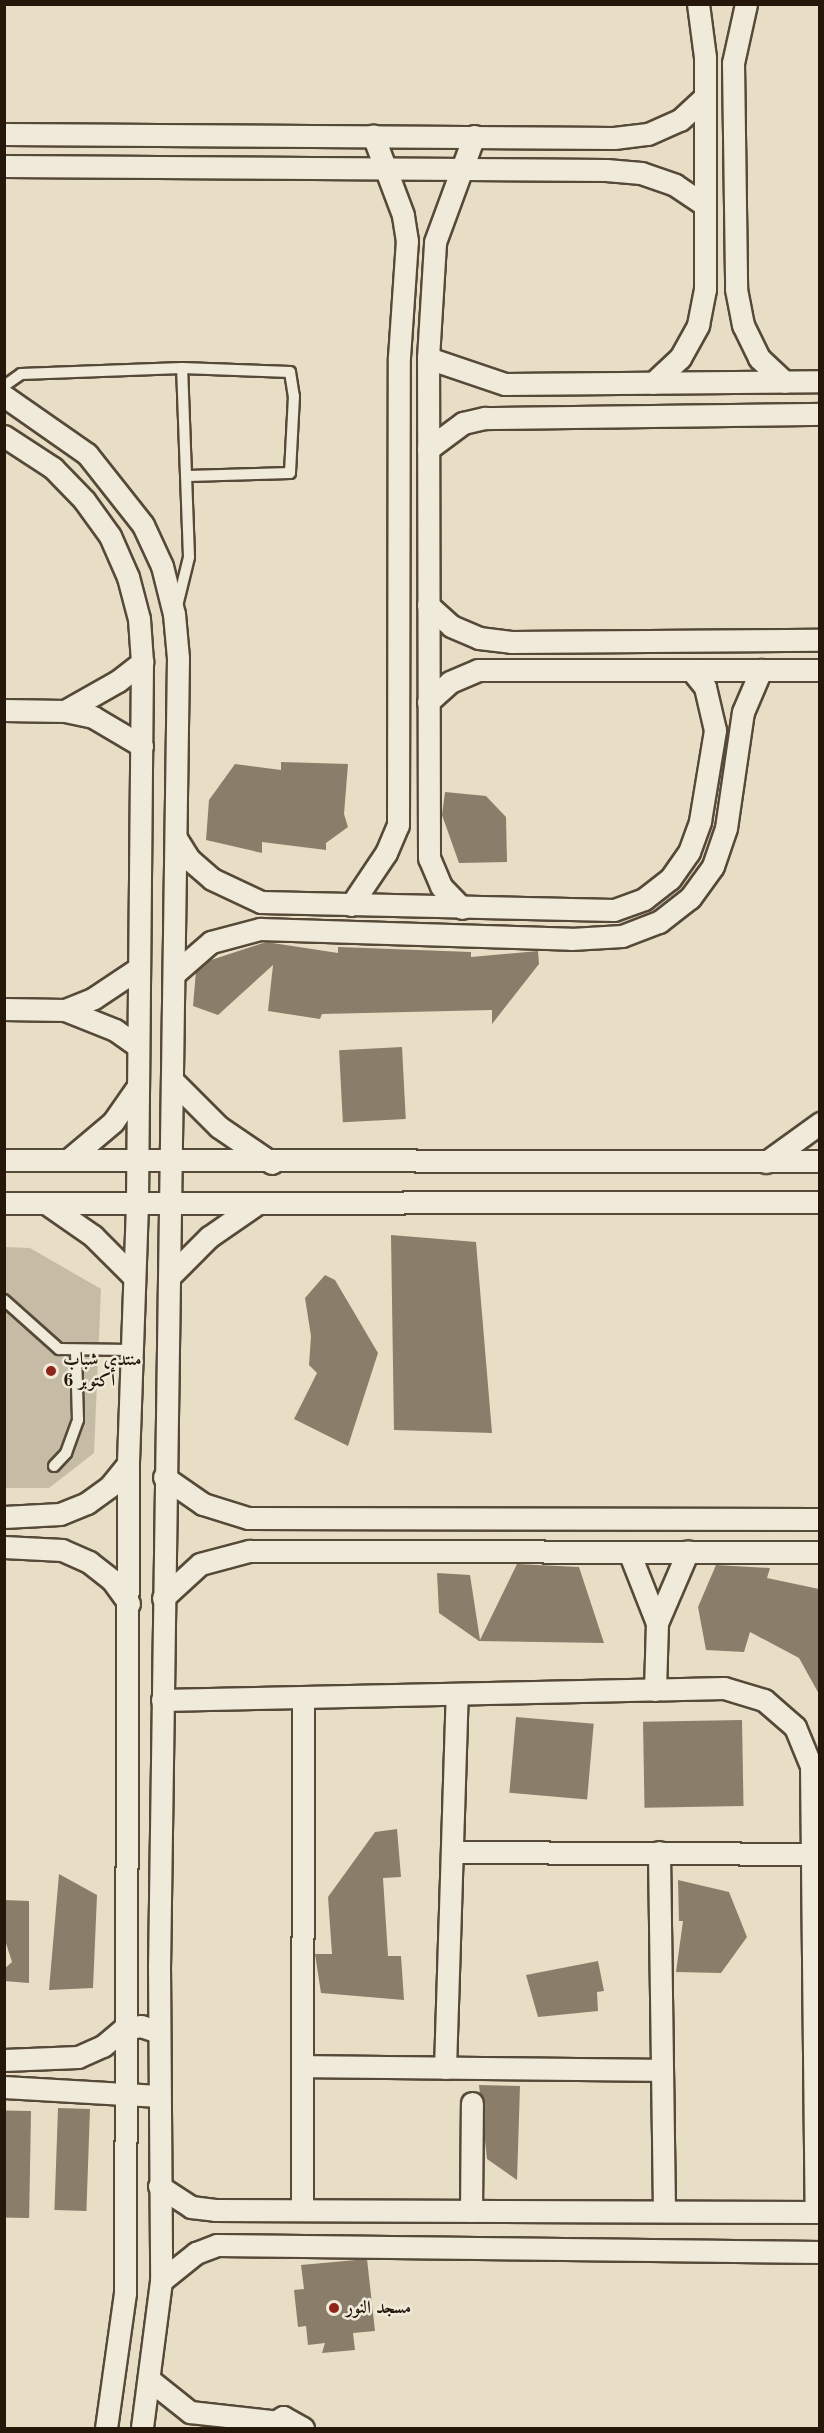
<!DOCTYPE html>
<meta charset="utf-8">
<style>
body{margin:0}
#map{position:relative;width:824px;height:2433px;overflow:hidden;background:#e7dec5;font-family:"Old Standard TT",Amiri,serif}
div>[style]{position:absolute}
.green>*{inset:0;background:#c6bca5}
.building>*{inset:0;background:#8a7e6b;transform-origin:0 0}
.roads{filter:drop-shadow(2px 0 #564938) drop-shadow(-2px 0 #564938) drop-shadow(0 2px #564938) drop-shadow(0 -2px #564938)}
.service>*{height:10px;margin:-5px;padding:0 5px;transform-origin:5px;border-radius:5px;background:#efead9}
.minor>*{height:21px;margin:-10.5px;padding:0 10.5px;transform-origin:10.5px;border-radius:10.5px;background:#efead9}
.dots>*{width:16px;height:16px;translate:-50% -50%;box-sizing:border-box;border:3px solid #efead9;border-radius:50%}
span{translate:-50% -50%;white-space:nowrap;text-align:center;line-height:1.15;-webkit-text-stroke:5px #efead9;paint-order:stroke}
.poi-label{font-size:18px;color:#251709;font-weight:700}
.left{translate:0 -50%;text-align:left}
.frame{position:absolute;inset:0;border:6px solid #251709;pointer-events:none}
</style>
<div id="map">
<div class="green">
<i style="clip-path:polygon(5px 1247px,30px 1248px,101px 1289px,94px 1453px,49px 1488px,5px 1488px)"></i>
</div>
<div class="building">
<i style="clip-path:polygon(281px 762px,348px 764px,344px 814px,348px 827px,326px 843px,326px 850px,262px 842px,262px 853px,206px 840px,209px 800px,235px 764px,281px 770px)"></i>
<i style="clip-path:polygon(445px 792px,486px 796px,506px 817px,507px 862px,459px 863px,442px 815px)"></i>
<i style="clip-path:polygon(266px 942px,338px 953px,338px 947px,471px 952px,471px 957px,538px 951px,539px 964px,492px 1024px,492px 1010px,322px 1014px,320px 1019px,268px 1011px,273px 965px,218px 1015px,193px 1006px,196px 971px,208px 961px)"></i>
<i style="left:402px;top:1047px;width:72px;height:63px;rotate:87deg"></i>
<i style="clip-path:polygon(391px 1235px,476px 1242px,492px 1433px,394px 1430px)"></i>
<i style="clip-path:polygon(325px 1275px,335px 1280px,378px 1353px,348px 1446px,294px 1419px,317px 1373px,309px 1365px,311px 1336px,305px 1298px)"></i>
<i style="clip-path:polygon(517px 1564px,579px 1567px,604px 1643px,479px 1641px,439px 1613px,437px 1573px,470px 1575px,480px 1640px)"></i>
<i style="clip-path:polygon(716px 1565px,770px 1568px,767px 1578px,819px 1589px,819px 1694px,799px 1658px,750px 1632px,744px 1652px,706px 1650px,698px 1607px)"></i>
<i style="left:516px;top:1717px;width:78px;height:76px;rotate:5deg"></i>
<i style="left:742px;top:1720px;width:86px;height:99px;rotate:89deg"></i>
<i style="clip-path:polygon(397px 1829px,401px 1877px,383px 1878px,388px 1956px,401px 1956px,404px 2000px,321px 1993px,315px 1954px,332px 1954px,328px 1897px,375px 1832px)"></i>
<i style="clip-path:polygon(59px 1874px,97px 1895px,93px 1988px,49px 1990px)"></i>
<i style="clip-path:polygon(678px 1880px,729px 1892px,747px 1937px,721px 1973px,676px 1972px,683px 1921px,679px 1921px)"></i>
<i style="clip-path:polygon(4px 1900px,29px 1901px,29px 1983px,4px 1981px,4px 1969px,12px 1962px,4px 1937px)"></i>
<i style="clip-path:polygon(598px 1961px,604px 1991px,597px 1992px,598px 2011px,538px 2017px,526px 1975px)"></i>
<i style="clip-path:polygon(479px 2085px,520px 2086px,517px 2180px,487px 2159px)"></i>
<i style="left:58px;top:2108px;width:32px;height:102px;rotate:2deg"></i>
<i style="left:31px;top:2111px;width:107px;height:27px;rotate:91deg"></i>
<i style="clip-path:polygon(367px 2259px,375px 2331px,353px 2333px,355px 2350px,322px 2353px,325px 2343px,308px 2345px,306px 2326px,298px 2327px,294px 2290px,304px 2289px,301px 2265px)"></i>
</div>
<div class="roads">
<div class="service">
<i style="left:4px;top:386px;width:21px;rotate:-35deg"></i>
<i style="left:21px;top:374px;width:161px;rotate:-2.1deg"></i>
<i style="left:182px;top:368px;width:108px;rotate:2.1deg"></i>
<i style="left:290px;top:372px;width:24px;rotate:81deg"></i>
<i style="left:294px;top:396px;width:77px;rotate:93deg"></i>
<i style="left:290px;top:473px;width:102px;rotate:178.3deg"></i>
<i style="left:177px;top:606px;width:50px;rotate:-76.2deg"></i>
<i style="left:189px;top:557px;width:189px;rotate:-92.1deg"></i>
<i style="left:4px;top:1300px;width:74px;rotate:41.7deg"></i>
<i style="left:59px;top:1349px;width:72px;rotate:0.8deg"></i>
<i style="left:54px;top:1466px;width:18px;rotate:-47deg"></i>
<i style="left:66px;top:1453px;width:35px;rotate:-70deg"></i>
<i style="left:78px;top:1420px;width:69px;rotate:-91.7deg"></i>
</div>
<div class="minor">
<i style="left:746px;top:4px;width:60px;rotate:102.4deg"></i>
<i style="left:733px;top:63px;width:226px;rotate:89.2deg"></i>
<i style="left:736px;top:289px;width:37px;rotate:79deg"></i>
<i style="left:743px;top:325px;width:37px;rotate:64deg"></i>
<i style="left:759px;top:358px;width:35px;rotate:43deg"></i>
<i style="left:4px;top:134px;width:610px;rotate:0.38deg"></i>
<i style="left:614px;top:138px;width:34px;rotate:-7deg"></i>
<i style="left:648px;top:134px;width:35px;rotate:-24deg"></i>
<i style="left:680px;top:120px;width:34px;rotate:-43deg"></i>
<i style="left:4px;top:166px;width:602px;rotate:0.38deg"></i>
<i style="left:606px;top:170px;width:35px;rotate:5deg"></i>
<i style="left:641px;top:173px;width:36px;rotate:19deg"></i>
<i style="left:675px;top:185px;width:36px;rotate:34deg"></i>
<i style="left:428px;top:358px;width:81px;rotate:18.7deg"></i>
<i style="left:505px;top:384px;width:315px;rotate:-0.5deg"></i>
<i style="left:653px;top:383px;width:37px;rotate:-43deg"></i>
<i style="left:680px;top:358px;width:38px;rotate:-61deg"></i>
<i style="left:698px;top:325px;width:37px;rotate:-79deg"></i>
<i style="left:705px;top:289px;width:232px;rotate:-90deg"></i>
<i style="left:705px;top:57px;width:53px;rotate:-97.5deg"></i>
<i style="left:4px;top:396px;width:101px;rotate:34.9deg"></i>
<i style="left:87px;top:454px;width:90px;rotate:51.7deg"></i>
<i style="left:143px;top:525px;width:45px;rotate:65.1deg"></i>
<i style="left:162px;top:566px;width:49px;rotate:76deg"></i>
<i style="left:174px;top:614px;width:44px;rotate:84.8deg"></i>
<i style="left:178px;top:658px;width:1307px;rotate:90.83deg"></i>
<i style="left:159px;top:1965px;width:316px;rotate:89.6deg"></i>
<i style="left:161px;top:2281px;width:148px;rotate:97.4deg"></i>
<i style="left:4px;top:436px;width:59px;rotate:33.1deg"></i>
<i style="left:53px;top:468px;width:45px;rotate:45.9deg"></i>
<i style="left:84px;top:500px;width:44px;rotate:54.2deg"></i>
<i style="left:110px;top:536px;width:45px;rotate:66.3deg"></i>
<i style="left:128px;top:577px;width:43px;rotate:75.3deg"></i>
<i style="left:139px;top:619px;width:43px;rotate:86deg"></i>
<i style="left:142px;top:662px;width:542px;rotate:90.53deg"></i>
<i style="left:137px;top:1204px;width:260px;rotate:92deg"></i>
<i style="left:128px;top:1464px;width:829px;rotate:90.21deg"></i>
<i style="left:125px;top:2293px;width:136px;rotate:98deg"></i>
<i style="left:428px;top:449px;width:44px;rotate:-36.6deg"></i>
<i style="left:463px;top:423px;width:23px;rotate:-13deg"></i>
<i style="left:485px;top:418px;width:335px;rotate:-0.7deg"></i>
<i style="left:428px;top:605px;width:31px;rotate:42deg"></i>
<i style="left:451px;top:626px;width:30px;rotate:23deg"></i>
<i style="left:479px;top:638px;width:32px;rotate:7deg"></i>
<i style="left:511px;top:642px;width:309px;rotate:-0.4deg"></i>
<i style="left:428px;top:702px;width:30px;rotate:-42deg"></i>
<i style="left:450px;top:682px;width:30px;rotate:-23deg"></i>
<i style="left:478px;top:670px;width:342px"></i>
<i style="left:4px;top:710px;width:61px;rotate:0.9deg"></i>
<i style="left:65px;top:711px;width:29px;rotate:12deg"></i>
<i style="left:93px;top:717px;width:57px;rotate:30.6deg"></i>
<i style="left:65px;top:711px;width:61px;rotate:-29.5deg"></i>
<i style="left:118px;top:681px;width:31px;rotate:-38deg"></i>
<i style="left:176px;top:838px;width:25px;rotate:58deg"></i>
<i style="left:189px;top:859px;width:30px;rotate:41deg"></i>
<i style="left:212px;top:879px;width:54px;rotate:25.1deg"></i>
<i style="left:261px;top:902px;width:353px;rotate:1.3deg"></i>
<i style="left:614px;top:910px;width:32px;rotate:-20deg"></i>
<i style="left:644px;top:899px;width:33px;rotate:-38deg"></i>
<i style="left:670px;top:879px;width:33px;rotate:-55deg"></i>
<i style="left:689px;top:852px;width:33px;rotate:-70deg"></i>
<i style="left:700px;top:821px;width:92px;rotate:-80.6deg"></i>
<i style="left:715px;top:730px;width:44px;rotate:-103.1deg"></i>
<i style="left:705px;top:687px;width:22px;rotate:-129deg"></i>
<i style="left:351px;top:905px;width:63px;rotate:-56.1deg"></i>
<i style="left:386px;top:853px;width:30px;rotate:-67deg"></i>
<i style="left:398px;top:825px;width:468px;rotate:-89.9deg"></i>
<i style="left:399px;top:357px;width:116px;rotate:-86.1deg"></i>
<i style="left:407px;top:241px;width:26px;rotate:-99deg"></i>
<i style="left:403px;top:215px;width:85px;rotate:-110.6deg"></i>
<i style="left:462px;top:908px;width:30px;rotate:-134deg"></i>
<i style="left:441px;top:886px;width:30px;rotate:-113deg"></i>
<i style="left:429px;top:858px;width:500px;rotate:-90.11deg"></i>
<i style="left:428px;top:358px;width:116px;rotate:-86.5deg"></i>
<i style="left:435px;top:242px;width:113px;rotate:-69.8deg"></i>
<i style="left:174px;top:974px;width:49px;rotate:-40.9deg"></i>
<i style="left:211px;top:942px;width:51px;rotate:-14.9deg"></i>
<i style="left:260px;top:929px;width:311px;rotate:1.8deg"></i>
<i style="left:571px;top:939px;width:51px;rotate:-3.4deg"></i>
<i style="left:622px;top:936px;width:40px;rotate:-21deg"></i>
<i style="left:659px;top:922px;width:39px;rotate:-38deg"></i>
<i style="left:690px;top:898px;width:39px;rotate:-54deg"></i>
<i style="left:713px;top:866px;width:40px;rotate:-71.1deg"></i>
<i style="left:726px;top:828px;width:117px;rotate:-81.7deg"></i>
<i style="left:743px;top:712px;width:46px;rotate:-66.8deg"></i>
<i style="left:4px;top:1009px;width:61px;rotate:0.9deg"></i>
<i style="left:65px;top:1010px;width:54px;rotate:21.8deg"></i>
<i style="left:115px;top:1030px;width:28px;rotate:35deg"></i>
<i style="left:65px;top:1010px;width:31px;rotate:-22deg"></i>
<i style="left:94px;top:998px;width:54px;rotate:-33.7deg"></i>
<i style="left:173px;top:1081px;width:65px;rotate:45deg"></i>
<i style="left:219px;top:1127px;width:64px;rotate:34.2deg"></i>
<i style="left:4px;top:1160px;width:816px;rotate:0.07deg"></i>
<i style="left:68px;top:1160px;width:59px;rotate:-40.2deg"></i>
<i style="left:113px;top:1122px;width:44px;rotate:-55.2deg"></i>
<i style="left:766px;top:1162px;width:67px;rotate:-35.8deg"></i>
<i style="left:4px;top:1203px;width:816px;rotate:-0.07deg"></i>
<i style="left:47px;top:1204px;width:56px;rotate:34.8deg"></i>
<i style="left:93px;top:1236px;width:57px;rotate:45deg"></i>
<i style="left:169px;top:1277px;width:57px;rotate:-45deg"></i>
<i style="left:209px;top:1237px;width:56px;rotate:-34.8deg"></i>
<i style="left:164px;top:1477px;width:47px;rotate:34.7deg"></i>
<i style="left:203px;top:1504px;width:47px;rotate:17.3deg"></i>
<i style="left:248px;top:1518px;width:572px;rotate:0.1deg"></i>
<i style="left:4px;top:1517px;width:56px;rotate:-3.1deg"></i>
<i style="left:60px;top:1514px;width:29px;rotate:-22deg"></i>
<i style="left:87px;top:1503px;width:29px;rotate:-36deg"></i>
<i style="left:110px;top:1486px;width:28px;rotate:-51deg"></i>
<i style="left:4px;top:1547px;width:58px;rotate:3deg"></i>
<i style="left:62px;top:1550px;width:30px;rotate:24deg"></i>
<i style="left:89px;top:1562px;width:29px;rotate:38deg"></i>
<i style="left:112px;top:1580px;width:29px;rotate:54deg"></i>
<i style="left:629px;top:1552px;width:76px;rotate:68.5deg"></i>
<i style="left:163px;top:1598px;width:50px;rotate:-42.6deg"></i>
<i style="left:200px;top:1564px;width:51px;rotate:-14.9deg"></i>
<i style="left:249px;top:1551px;width:571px;rotate:0.1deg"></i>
<i style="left:655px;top:1690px;width:67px;rotate:-88.3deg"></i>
<i style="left:657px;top:1623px;width:78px;rotate:-66.7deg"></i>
<i style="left:162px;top:1700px;width:562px;rotate:-1.22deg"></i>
<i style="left:724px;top:1688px;width:42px;rotate:16.7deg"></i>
<i style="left:764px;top:1700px;width:41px;rotate:41.1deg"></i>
<i style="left:795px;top:1727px;width:42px;rotate:67.7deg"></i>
<i style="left:811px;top:1766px;width:446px;rotate:89.4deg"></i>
<i style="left:452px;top:1852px;width:368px;rotate:0.3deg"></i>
<i style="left:659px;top:1852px;width:359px;rotate:89.2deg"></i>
<i style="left:4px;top:2060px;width:74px;rotate:-2.3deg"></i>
<i style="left:78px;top:2057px;width:27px;rotate:-24deg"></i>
<i style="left:103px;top:2046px;width:26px;rotate:-40deg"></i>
<i style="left:123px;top:2029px;width:18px;rotate:-9deg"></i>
<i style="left:141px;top:2026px;width:18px;rotate:19deg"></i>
<i style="left:302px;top:2066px;width:360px;rotate:0.6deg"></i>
<i style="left:445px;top:2068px;width:374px;rotate:-88.2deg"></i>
<i style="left:4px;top:2087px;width:155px;rotate:3.3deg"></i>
<i style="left:159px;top:2186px;width:38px;rotate:33deg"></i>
<i style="left:191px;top:2207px;width:24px;rotate:7deg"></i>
<i style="left:215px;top:2210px;width:605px;rotate:0.19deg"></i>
<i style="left:302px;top:2210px;width:513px;rotate:-89.89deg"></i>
<i style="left:471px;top:2211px;width:108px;rotate:-89.5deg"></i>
<i style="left:161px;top:2281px;width:45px;rotate:-38.7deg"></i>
<i style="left:196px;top:2253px;width:22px;rotate:-21deg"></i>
<i style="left:217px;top:2245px;width:603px;rotate:0.67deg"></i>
<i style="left:151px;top:2381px;width:50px;rotate:38.5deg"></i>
<i style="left:190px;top:2412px;width:81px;rotate:6.3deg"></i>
<i style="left:264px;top:2428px;width:22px;rotate:-30deg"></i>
<i style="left:283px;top:2417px;width:23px;rotate:29deg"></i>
</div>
</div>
<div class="dots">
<i style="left:51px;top:1371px;background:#8f2418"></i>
<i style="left:334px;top:2308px;background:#8f2418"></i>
</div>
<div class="poi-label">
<span class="left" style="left:63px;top:1371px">منتدى شباب<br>6 أكتوبر</span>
<span class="left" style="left:346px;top:2308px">مسجد النور</span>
</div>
<div class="frame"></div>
</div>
